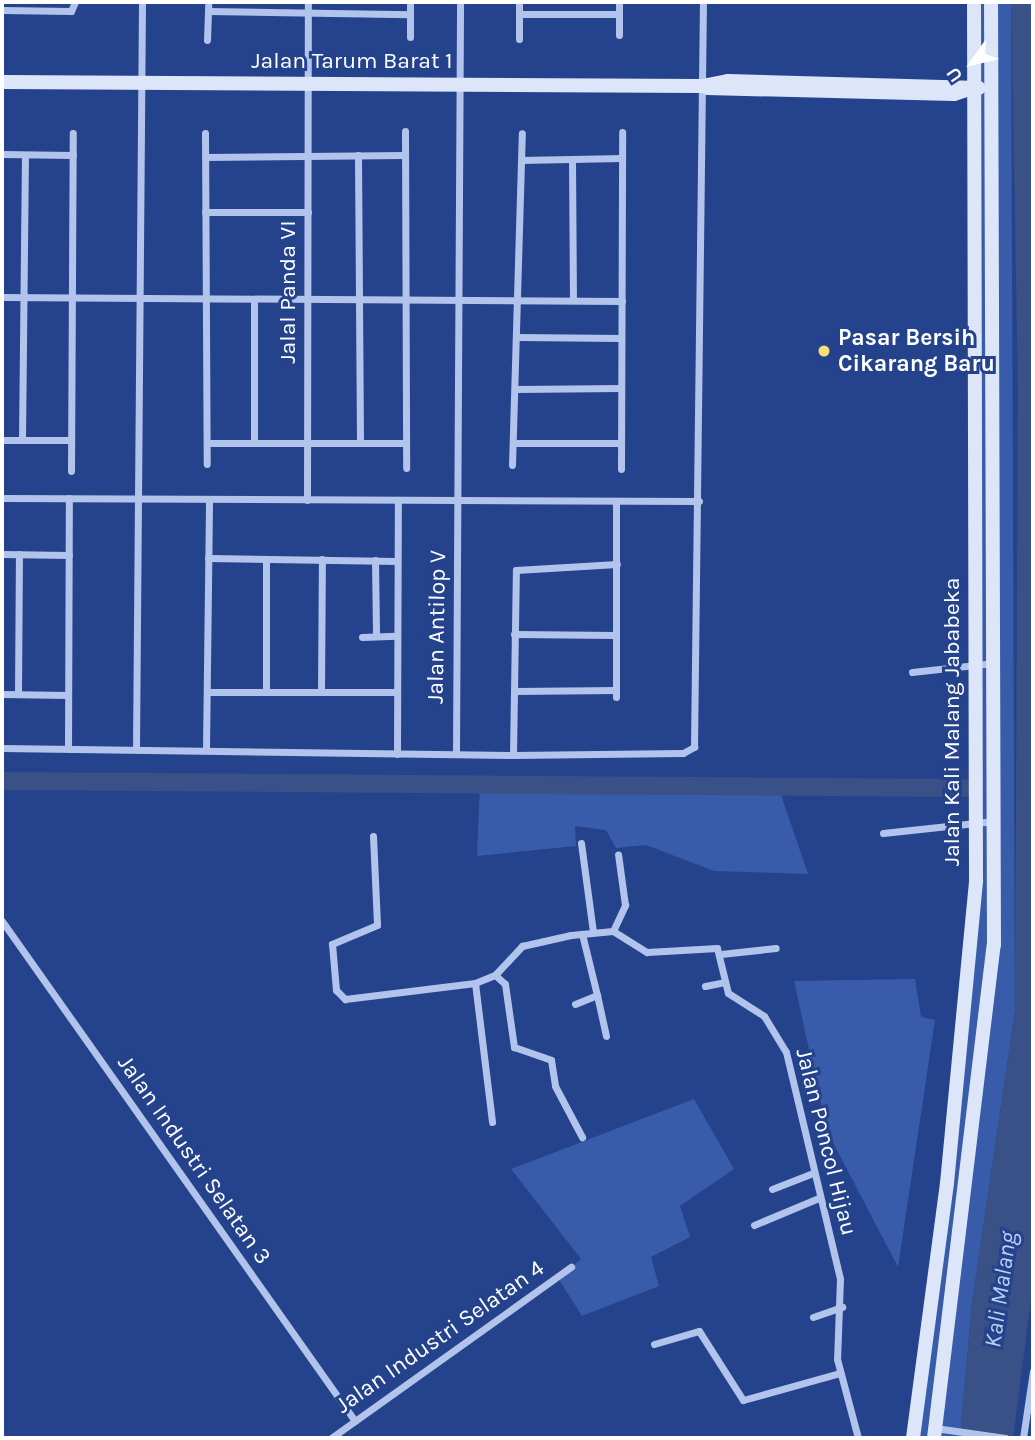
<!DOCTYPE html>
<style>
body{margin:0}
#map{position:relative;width:1035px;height:1440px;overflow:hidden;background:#24438c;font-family:Karla,sans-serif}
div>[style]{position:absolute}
.green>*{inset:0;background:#385ca9}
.water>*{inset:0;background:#3a5187}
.river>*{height:18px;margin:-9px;padding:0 9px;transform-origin:9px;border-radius:9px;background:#3a5187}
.street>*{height:7px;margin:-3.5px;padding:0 3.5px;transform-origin:3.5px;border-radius:3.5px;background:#b2c4eb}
.secondary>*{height:14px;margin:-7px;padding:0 7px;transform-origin:7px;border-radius:7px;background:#dde5f9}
.dots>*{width:19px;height:19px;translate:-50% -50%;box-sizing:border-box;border:4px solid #24438c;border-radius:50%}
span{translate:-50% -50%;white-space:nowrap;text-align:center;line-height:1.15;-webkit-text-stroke:6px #24438c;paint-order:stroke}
.street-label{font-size:23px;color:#fff}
.poi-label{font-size:23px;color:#fff;font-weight:700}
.left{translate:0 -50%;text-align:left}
.water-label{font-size:24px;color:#becff2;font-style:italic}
.frame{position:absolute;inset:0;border:4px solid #fff;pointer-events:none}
.north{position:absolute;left:937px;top:28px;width:70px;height:70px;-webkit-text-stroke:5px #24438c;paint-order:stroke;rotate:236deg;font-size:19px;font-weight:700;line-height:28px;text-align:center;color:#fff}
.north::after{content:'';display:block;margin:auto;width:24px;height:32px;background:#fff;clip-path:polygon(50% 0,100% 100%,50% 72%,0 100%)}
</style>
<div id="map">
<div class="green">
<i style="clip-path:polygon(973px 2px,1011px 2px,1015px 1011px,972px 1303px,960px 1438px,913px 1438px,973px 943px)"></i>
<i style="clip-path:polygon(480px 785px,778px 786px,808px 874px,714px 871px,646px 845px,616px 848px,606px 830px,575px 826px,576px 846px,477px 856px)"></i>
<i style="clip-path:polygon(915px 979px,921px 1017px,935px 1020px,898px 1267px,827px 1131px,794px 981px)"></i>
<i style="clip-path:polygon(694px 1099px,734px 1169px,680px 1206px,690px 1237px,651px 1257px,659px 1286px,582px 1316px,558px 1278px,581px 1259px,511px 1169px)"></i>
</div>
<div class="water">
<i style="clip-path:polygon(1011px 2px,1033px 2px,1033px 1285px,1013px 1438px,960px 1438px,972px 1303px,1015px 1011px,1018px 391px)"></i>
</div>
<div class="river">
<i style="left:2px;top:781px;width:962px;rotate:0.42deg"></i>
</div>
<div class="street">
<i style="left:410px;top:2px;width:35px;rotate:90deg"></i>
<i style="left:519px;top:2px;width:37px;rotate:90deg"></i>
<i style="left:619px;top:2px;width:33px;rotate:90deg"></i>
<i style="left:2px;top:10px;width:69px;rotate:0.8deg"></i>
<i style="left:71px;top:11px;width:10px;rotate:-66deg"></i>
<i style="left:208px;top:11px;width:202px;rotate:0.9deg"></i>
<i style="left:519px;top:14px;width:100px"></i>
<i style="left:207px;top:40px;width:38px;rotate:-88deg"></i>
<i style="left:405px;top:131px;width:337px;rotate:89.8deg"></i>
<i style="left:205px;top:133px;width:331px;rotate:89.7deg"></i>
<i style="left:2px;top:154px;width:71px;rotate:0.8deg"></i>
<i style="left:358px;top:155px;width:288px;rotate:89.6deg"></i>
<i style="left:205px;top:157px;width:200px;rotate:-0.6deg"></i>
<i style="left:572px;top:159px;width:141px;rotate:89.6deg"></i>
<i style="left:521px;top:160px;width:101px;rotate:-1.1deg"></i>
<i style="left:205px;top:212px;width:103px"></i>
<i style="left:2px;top:297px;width:620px;rotate:0.37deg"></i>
<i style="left:516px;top:337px;width:105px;rotate:0.5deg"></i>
<i style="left:515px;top:389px;width:106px;rotate:-0.5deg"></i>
<i style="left:2px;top:440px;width:68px"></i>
<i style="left:22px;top:440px;width:285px;rotate:-89.4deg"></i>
<i style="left:207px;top:443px;width:199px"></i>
<i style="left:254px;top:443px;width:144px;rotate:-90deg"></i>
<i style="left:513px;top:443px;width:108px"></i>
<i style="left:512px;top:465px;width:332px;rotate:-88.3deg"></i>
<i style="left:621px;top:469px;width:337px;rotate:-89.8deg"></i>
<i style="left:71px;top:471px;width:338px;rotate:-89.7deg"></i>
<i style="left:2px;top:498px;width:697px;rotate:0.25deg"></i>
<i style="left:307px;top:500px;width:498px;rotate:-89.9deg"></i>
<i style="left:2px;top:554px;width:67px;rotate:0.9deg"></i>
<i style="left:208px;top:558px;width:189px;rotate:0.9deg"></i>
<i style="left:266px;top:559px;width:133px;rotate:90deg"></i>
<i style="left:375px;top:560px;width:76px;rotate:89.2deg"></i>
<i style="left:514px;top:634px;width:101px;rotate:0.6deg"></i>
<i style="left:362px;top:637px;width:34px;rotate:-2deg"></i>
<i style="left:912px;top:672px;width:81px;rotate:-6.3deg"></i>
<i style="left:515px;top:691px;width:101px;rotate:-0.6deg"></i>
<i style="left:207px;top:692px;width:188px"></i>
<i style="left:321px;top:692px;width:133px;rotate:-89.6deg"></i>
<i style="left:2px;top:694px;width:66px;rotate:0.9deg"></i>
<i style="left:18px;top:694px;width:140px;rotate:-89.6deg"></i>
<i style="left:616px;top:697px;width:195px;rotate:-90deg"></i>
<i style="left:2px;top:748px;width:511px;rotate:0.78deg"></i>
<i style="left:513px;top:755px;width:170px;rotate:-0.7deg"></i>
<i style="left:683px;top:753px;width:13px;rotate:-29deg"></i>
<i style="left:694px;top:747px;width:745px;rotate:-89.31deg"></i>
<i style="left:68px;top:749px;width:251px;rotate:-89.8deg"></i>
<i style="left:136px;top:749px;width:747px;rotate:-89.54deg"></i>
<i style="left:206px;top:750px;width:251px;rotate:-89.3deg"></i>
<i style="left:456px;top:753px;width:751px;rotate:-89.69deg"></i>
<i style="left:397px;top:754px;width:253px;rotate:-89.8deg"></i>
<i style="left:513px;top:755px;width:185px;rotate:-89.1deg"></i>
<i style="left:516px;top:570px;width:101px;rotate:-3.4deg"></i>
<i style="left:883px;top:833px;width:112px;rotate:-6.2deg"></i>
<i style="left:373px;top:836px;width:89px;rotate:87.4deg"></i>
<i style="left:377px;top:925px;width:49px;rotate:157.1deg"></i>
<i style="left:332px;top:944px;width:46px;rotate:85deg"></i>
<i style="left:336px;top:990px;width:13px;rotate:45deg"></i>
<i style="left:345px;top:999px;width:131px;rotate:-7deg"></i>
<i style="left:475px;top:983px;width:22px;rotate:-22deg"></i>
<i style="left:495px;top:975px;width:40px;rotate:-47deg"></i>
<i style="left:522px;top:946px;width:50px;rotate:-12.7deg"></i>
<i style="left:571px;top:935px;width:42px;rotate:-5.4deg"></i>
<i style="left:613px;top:931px;width:40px;rotate:32deg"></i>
<i style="left:647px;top:952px;width:70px;rotate:-3.3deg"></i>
<i style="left:717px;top:948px;width:46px;rotate:76.3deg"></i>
<i style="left:728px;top:993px;width:43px;rotate:32.6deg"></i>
<i style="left:764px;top:1016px;width:42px;rotate:58.6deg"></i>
<i style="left:786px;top:1052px;width:233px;rotate:76.6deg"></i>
<i style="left:840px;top:1279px;width:80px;rotate:92.1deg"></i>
<i style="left:837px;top:1359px;width:82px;rotate:75.1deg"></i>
<i style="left:581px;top:843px;width:90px;rotate:82.3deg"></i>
<i style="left:2px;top:921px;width:612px;rotate:54.78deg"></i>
<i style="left:613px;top:931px;width:29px;rotate:-65deg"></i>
<i style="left:625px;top:905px;width:51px;rotate:-97.8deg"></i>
<i style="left:721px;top:954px;width:55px;rotate:-6.2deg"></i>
<i style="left:495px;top:975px;width:13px;rotate:42deg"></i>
<i style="left:505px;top:984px;width:64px;rotate:81.9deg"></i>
<i style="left:514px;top:1047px;width:39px;rotate:19deg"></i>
<i style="left:551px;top:1060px;width:26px;rotate:81deg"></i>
<i style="left:555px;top:1086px;width:58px;rotate:62.1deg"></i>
<i style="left:475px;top:983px;width:140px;rotate:83deg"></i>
<i style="left:705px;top:986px;width:20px;rotate:-11deg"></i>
<i style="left:597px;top:995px;width:42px;rotate:77.6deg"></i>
<i style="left:575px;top:1004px;width:24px;rotate:-22deg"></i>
<i style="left:597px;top:995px;width:63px;rotate:-103.8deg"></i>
<i style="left:772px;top:1189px;width:44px;rotate:-21.3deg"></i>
<i style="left:754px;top:1225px;width:70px;rotate:-22.6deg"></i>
<i style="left:813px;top:1317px;width:31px;rotate:-19deg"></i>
<i style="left:654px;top:1344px;width:47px;rotate:-16.1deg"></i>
<i style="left:699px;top:1331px;width:82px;rotate:57.5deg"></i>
<i style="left:743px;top:1400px;width:101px;rotate:-15.6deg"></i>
<i style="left:935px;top:1428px;width:71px;rotate:8.1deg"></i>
<i style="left:331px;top:1438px;width:295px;rotate:-35.5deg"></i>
<i style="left:1023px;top:1438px;width:68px;rotate:-81.5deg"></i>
</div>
<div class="secondary">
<i style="left:2px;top:82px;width:700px;rotate:0.33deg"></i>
<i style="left:702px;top:86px;width:26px;rotate:-11deg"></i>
<i style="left:728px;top:81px;width:251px;rotate:1.6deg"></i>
<i style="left:707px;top:88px;width:247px;rotate:1.4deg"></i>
<i style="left:954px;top:94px;width:19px;rotate:-18deg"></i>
<i style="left:913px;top:1438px;width:257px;rotate:-82.4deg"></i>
<i style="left:947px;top:1183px;width:304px;rotate:-84.5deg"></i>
<i style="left:976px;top:880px;width:878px;rotate:-90.13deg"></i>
<i style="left:934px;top:1438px;width:497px;rotate:-83.1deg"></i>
<i style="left:994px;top:945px;width:943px;rotate:-90.18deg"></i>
</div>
<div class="dots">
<i style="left:824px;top:351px;background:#f5e175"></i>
</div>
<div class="street-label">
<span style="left:352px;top:61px">Jalan Tarum Barat 1</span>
<span style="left:288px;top:292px;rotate:-90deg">Jalal Panda VI</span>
<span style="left:437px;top:627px;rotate:-89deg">Jalan Antilop V</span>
<span style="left:952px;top:722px;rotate:-90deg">Jalan Kali Malang Jababeka</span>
<span style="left:826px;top:1142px;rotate:76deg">Jalan Poncol Hijau</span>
<span style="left:194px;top:1160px;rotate:55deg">Jalan Industri Selatan 3</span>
<span style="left:440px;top:1337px;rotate:-35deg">Jalan Industri Selatan 4</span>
</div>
<div class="poi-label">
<span class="left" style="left:838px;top:351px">Pasar Bersih<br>Cikarang Baru</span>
</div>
<div class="water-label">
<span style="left:1001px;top:1290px;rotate:-82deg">Kali Malang</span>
</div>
<div class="frame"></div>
<div class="north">U</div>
</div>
